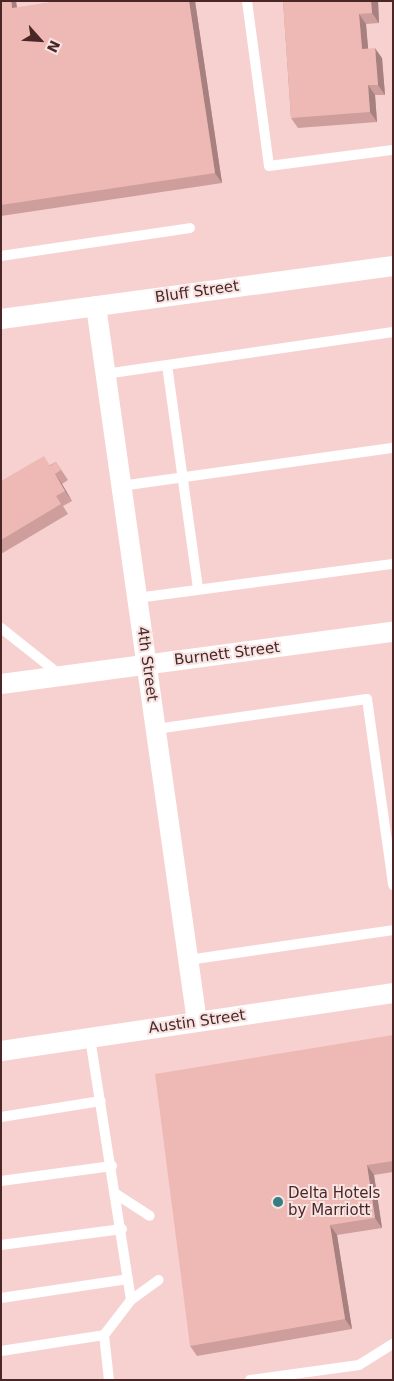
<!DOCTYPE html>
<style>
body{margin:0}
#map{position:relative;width:394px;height:1381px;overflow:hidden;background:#f7d1cf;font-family:"DejaVu Sans",sans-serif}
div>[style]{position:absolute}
.service>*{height:10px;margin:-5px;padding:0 5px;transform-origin:5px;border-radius:5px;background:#fff}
.minor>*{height:20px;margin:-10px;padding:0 10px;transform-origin:10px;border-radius:10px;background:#fff}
.wall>*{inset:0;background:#cd9e9c}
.shaded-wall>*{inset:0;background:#a7817f}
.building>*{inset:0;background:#eeb8b5}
.dots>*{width:14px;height:14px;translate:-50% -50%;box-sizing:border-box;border:2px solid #f7e4e2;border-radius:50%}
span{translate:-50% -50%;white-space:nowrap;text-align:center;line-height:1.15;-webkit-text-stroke:4px #f7e4e2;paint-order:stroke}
.street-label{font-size:15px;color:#4a2726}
.poi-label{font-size:15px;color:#4a2726}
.left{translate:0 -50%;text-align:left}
.frame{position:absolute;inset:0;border:2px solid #4a2726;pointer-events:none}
.north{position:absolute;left:15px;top:15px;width:50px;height:50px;-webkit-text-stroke:4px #f7e4e2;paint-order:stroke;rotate:116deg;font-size:14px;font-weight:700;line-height:20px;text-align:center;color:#4a2726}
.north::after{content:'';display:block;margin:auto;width:18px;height:22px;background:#4a2726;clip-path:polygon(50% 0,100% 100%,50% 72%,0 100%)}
</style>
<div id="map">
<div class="service">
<i style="left:247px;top:1px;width:166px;rotate:82.4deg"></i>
<i style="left:269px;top:166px;width:125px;rotate:-7.4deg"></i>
<i style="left:1px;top:256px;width:191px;rotate:-8.4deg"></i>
<i style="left:167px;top:365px;width:226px;rotate:82.1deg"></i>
<i style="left:105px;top:374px;width:291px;rotate:-8.3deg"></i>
<i style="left:121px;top:486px;width:275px;rotate:-8deg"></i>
<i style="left:137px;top:598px;width:258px;rotate:-7.6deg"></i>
<i style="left:1px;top:628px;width:75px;rotate:38.5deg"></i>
<i style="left:156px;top:729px;width:213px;rotate:-8.1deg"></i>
<i style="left:367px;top:699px;width:188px;rotate:82deg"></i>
<i style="left:188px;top:960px;width:207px;rotate:-8.3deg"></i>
<i style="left:90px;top:1038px;width:265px;rotate:81.1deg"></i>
<i style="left:131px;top:1300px;width:44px;rotate:127.6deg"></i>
<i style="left:104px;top:1335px;width:45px;rotate:83.7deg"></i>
<i style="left:1px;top:1117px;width:101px;rotate:-9.1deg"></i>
<i style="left:1px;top:1181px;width:112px;rotate:-7.7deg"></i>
<i style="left:116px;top:1194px;width:40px;rotate:32.9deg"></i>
<i style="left:1px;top:1245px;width:122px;rotate:-7.5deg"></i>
<i style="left:1px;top:1298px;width:128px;rotate:-8.5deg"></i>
<i style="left:131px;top:1300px;width:34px;rotate:-36deg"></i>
<i style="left:1px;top:1351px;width:104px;rotate:-8.8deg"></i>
<i style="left:250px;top:1380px;width:110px;rotate:-7.8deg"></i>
<i style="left:359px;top:1365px;width:40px;rotate:-32deg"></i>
</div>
<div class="minor">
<i style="left:96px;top:306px;width:723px;rotate:81.97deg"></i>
<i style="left:1px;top:319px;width:396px;rotate:-7.7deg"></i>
<i style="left:1px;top:684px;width:395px;rotate:-7.6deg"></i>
<i style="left:1px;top:1051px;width:396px;rotate:-8.4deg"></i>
</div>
<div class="wall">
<i style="clip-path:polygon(1px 1px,17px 8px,59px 1px,195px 1px,222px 183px,1px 216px)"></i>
<i style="clip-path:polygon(283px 1px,378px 1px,379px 23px,366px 24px,368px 49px,382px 58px,385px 95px,375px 95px,377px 122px,298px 128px,291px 118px)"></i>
<i style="clip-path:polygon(56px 462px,68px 480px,62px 484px,72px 501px,63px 506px,68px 514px,1px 554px,1px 481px,50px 465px)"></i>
<i style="clip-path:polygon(393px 1035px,393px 1172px,374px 1175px,382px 1228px,337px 1235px,352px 1329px,197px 1356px,190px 1346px)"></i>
</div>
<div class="shaded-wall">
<i style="clip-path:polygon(11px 1px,16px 1px,19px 18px,12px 8px)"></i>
<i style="clip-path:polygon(189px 1px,195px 1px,222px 183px,215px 173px)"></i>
<i style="clip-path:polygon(371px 1px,378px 1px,379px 23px,372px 13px)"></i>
<i style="clip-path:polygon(359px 14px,366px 24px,369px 59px,362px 49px)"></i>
<i style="clip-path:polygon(375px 48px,382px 58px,385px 95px,378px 85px)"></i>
<i style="clip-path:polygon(368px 85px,375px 95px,377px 122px,370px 112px)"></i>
<i style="clip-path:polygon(55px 474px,62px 484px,72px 501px,65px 491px)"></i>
<i style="clip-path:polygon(367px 1165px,374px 1175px,382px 1228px,375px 1218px)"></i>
<i style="clip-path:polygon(330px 1225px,337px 1235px,352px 1329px,345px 1319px)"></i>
</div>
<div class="building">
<i style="clip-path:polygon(1px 1px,11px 1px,12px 8px,59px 1px,189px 1px,215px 173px,1px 205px)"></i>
<i style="clip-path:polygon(283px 1px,371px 1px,372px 13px,359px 14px,362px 49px,375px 48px,378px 85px,368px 85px,370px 112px,291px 118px)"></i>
<i style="clip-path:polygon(44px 456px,50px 466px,56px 462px,61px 470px,55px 474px,65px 491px,56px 496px,61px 504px,1px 540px,1px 481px)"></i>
<i style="clip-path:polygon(393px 1035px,393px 1161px,367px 1165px,375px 1218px,330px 1225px,345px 1319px,190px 1346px,155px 1074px)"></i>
</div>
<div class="dots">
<i style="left:278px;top:1202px;background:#357e83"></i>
</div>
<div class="street-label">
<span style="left:197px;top:292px;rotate:-8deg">Bluff Street</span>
<span style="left:227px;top:654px;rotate:-7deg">Burnett Street</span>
<span style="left:147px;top:664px;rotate:82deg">4th Street</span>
<span style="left:197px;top:1022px;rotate:-8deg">Austin Street</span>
</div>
<div class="poi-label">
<span class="left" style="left:288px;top:1202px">Delta Hotels<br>by Marriott</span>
</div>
<div class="frame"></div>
<div class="north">N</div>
</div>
